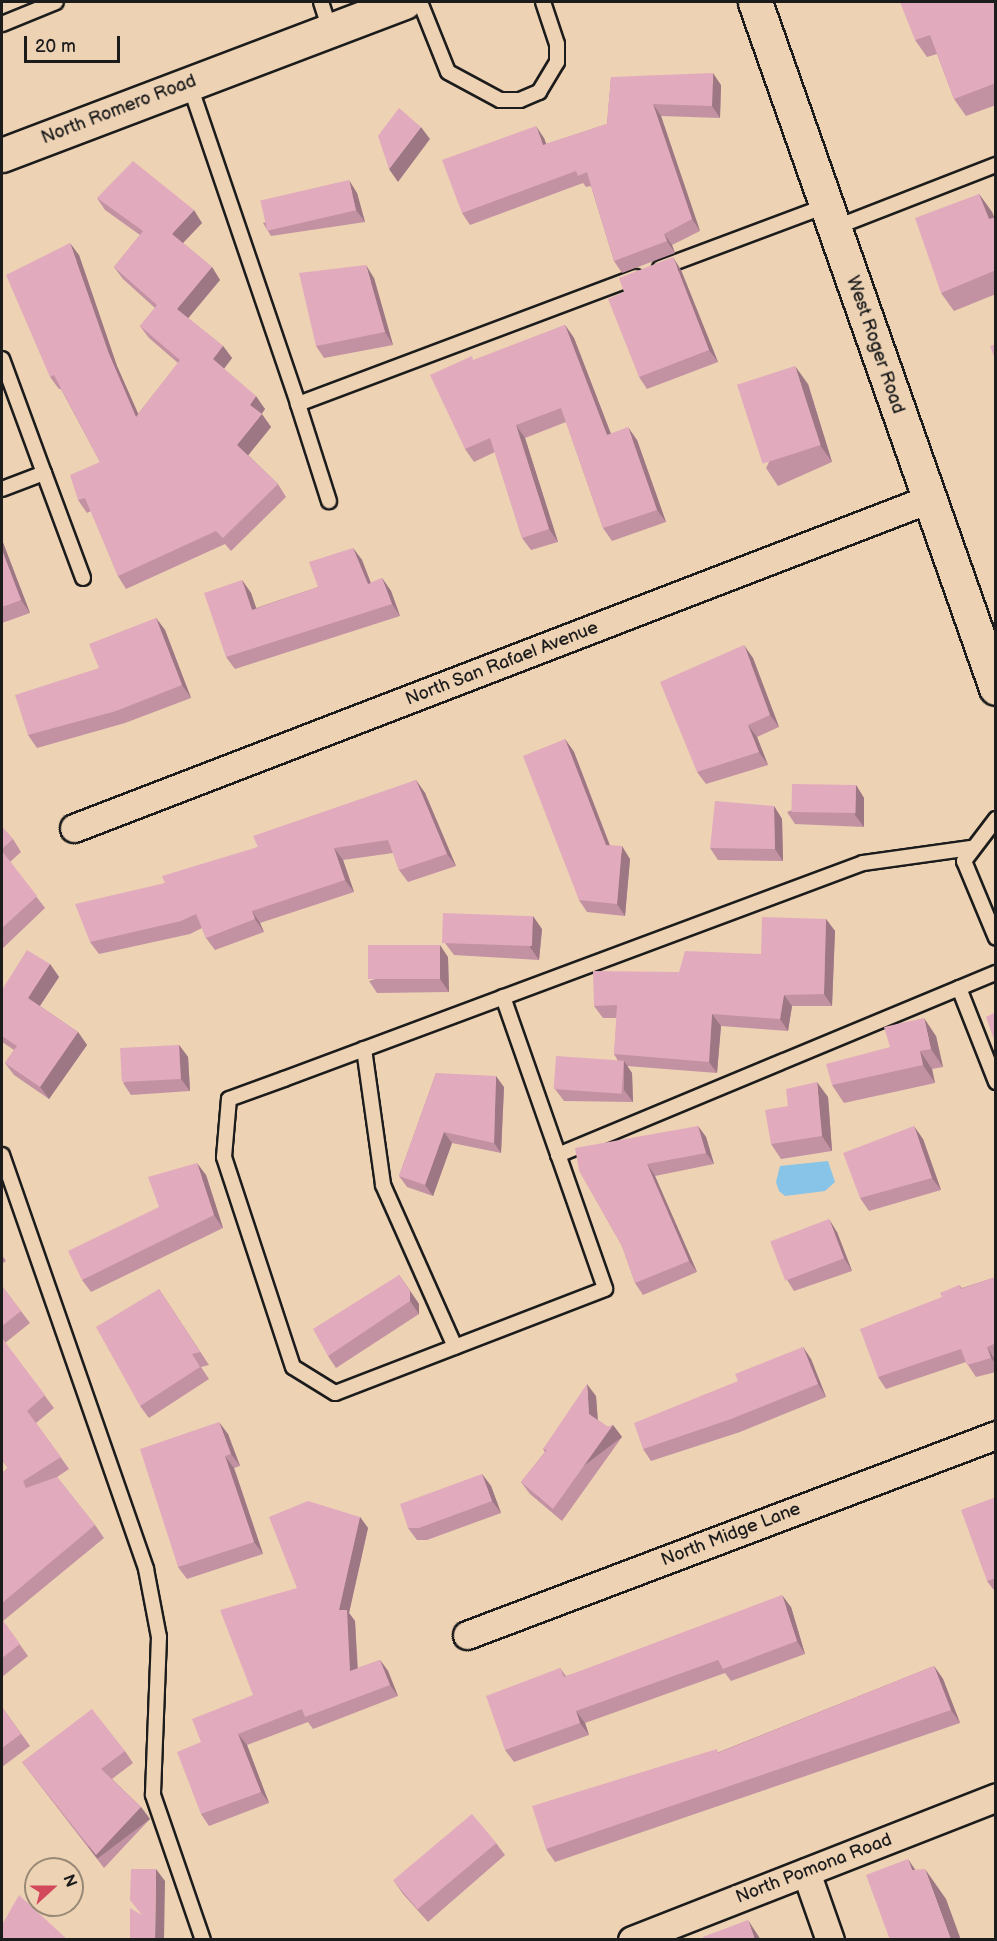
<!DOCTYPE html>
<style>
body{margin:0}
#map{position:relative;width:997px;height:1941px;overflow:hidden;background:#edd2b4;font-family:"Balsamiq Sans",sans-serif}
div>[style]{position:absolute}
.water>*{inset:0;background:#87c4e7}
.roads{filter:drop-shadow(2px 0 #1c1c1c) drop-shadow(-2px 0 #1c1c1c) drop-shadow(0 2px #1c1c1c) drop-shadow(0 -2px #1c1c1c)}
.lane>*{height:14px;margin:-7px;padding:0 7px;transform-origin:7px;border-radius:7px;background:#edd2b4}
.street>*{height:27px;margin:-13.5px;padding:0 13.5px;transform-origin:13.5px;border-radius:13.5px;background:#edd2b4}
.secondary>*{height:33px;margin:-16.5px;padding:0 16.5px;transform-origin:16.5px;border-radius:16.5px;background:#edd2b4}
.wall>*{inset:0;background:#c292a3}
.shaded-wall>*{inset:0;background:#9e7784;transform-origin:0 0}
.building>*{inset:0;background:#e2aabd;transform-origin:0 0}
span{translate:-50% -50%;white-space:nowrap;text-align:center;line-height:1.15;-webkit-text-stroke:6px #edd2b4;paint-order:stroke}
.street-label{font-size:18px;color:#1c1c1c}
.frame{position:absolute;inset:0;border:3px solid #1c1c1c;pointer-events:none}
.north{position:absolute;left:24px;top:1857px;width:60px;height:60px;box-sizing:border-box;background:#edd2b4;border:2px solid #998977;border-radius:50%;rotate:69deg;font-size:16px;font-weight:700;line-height:24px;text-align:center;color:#1c1c1c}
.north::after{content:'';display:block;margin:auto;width:21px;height:27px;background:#d1495b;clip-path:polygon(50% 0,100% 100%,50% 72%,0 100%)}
.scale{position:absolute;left:24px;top:36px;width:96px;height:27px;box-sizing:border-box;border:3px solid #1c1c1c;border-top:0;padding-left:8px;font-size:18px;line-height:21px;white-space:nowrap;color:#1c1c1c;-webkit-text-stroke:4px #edd2b4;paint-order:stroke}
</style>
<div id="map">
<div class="water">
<i style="clip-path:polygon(828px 1161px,835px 1182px,825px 1191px,785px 1196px,779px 1191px,776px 1182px,780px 1166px)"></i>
</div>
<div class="roads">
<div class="lane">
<i style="left:321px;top:2px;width:29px;rotate:72deg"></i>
<i style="left:420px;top:2px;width:75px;rotate:68.2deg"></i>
<i style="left:448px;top:72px;width:59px;rotate:28.3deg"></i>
<i style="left:500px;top:100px;width:20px"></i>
<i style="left:520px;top:100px;width:21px;rotate:-23deg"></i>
<i style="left:539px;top:92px;width:35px;rotate:-59deg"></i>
<i style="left:557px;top:62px;width:18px;rotate:-90deg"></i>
<i style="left:557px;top:44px;width:44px;rotate:-108.4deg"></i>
<i style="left:2px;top:24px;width:58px;rotate:-22.2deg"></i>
<i style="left:189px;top:83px;width:339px;rotate:71.2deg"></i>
<i style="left:298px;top:404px;width:361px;rotate:-20.6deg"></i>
<i style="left:834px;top:228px;width:174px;rotate:-21.3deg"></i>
<i style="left:660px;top:268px;width:177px;rotate:-20.5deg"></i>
<i style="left:2px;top:359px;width:121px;rotate:69.8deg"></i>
<i style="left:44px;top:473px;width:45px;rotate:159.1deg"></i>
<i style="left:298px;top:404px;width:102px;rotate:72.3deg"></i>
<i style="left:44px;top:473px;width:112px;rotate:69.6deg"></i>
<i style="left:996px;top:819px;width:53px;rotate:127.3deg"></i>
<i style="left:964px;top:861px;width:83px;rotate:67.4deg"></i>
<i style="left:959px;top:988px;width:101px;rotate:68.5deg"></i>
<i style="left:503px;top:997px;width:309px;rotate:70.7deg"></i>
<i style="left:605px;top:1289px;width:289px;rotate:158.9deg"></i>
<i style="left:335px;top:1393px;width:49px;rotate:-148.2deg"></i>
<i style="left:293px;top:1367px;width:221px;rotate:-108.2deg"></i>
<i style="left:224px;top:1157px;width:58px;rotate:-85.1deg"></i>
<i style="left:229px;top:1099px;width:59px;rotate:-20deg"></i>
<i style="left:284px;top:1079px;width:618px;rotate:-20.46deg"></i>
<i style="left:863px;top:863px;width:109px;rotate:-7.9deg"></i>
<i style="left:364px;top:1049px;width:137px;rotate:82deg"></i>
<i style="left:383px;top:1185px;width:177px;rotate:66deg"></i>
<i style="left:2px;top:1155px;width:438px;rotate:70.8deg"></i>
<i style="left:146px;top:1569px;width:69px;rotate:79.2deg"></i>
<i style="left:159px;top:1637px;width:158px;rotate:92.2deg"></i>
<i style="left:153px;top:1795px;width:153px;rotate:71deg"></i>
<i style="left:558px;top:1155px;width:474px;rotate:-22.6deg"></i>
</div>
<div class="street">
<i style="left:74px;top:828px;width:916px;rotate:-21.05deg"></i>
<i style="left:467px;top:1635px;width:566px;rotate:-20.71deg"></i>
<i style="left:806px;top:1872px;width:72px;rotate:70.6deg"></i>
<i style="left:632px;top:1940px;width:391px;rotate:-21.4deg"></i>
</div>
<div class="secondary">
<i style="left:755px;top:2px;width:727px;rotate:70.64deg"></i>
<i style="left:2px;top:155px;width:430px;rotate:-20.8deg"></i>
</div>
</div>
<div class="wall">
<i style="clip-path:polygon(996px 2px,996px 105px,966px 116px,954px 99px,937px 54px,927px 57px,915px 40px)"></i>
<i style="clip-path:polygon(611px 77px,721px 85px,720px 118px,661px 116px,700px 231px,672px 245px,675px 253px,622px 273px,614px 261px,591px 186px,586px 187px,583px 183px,470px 225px,462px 213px,544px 138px,546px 144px,607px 124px)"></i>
<i style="clip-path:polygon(357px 193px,365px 222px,271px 236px,263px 223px)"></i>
<i style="clip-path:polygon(979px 194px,992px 212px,994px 218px,996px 217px,996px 294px,954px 311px,941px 293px)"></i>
<i style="clip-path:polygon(97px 198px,202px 223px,183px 243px,212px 267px,220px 280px,188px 318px,223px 346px,232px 358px,224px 369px,265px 409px,261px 414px,271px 427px,248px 455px,278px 484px,286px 497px,231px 551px,225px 544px,126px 589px,118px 576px,91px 511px,87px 513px,78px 500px,100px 462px,61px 389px,59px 389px,50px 377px,79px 255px,117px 366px,138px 414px,178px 363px,149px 338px,140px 326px,155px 308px,123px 279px,114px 267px,140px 235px,105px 210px)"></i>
<i style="clip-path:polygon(681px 270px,718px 362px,647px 389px,639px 377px)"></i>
<i style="clip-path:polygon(374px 278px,393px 345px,324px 358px,316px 346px)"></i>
<i style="clip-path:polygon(565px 325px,574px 338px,611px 434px,637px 440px,666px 522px,612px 541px,603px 528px,566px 422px,525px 438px,558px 542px,531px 550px,522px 538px,495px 452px,474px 462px,465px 449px,475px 360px)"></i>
<i style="clip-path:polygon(808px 384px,832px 462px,778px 486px,766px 468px)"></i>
<i style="clip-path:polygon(2px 540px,30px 613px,2px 623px)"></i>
<i style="clip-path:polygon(353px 548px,362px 560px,371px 583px,382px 578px,391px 591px,400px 616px,235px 669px,226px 657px,242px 580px,251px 593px,256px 608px,318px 587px)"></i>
<i style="clip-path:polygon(156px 618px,165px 630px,191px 698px,125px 723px,37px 748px,28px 735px,99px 668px)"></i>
<i style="clip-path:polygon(753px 658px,779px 727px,757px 737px,768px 765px,706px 784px,697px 772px)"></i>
<i style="clip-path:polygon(565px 739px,574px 752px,610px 845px,630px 859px,625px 916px,587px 912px,579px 900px)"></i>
<i style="clip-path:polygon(416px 780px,425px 793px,456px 866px,408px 882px,399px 870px,393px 853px,343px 860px,354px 892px,260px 923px,264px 932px,215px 950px,206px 938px,202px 928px,190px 934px,99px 954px,90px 942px,165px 883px,258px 847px)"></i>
<i style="clip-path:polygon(856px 785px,864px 798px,864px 827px,795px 824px,787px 812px)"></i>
<i style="clip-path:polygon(774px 806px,782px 819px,783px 861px,718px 860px,710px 848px)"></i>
<i style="clip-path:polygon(2px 827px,13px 839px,21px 852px,10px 862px,45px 908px,2px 949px)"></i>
<i style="clip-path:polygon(826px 919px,835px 931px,832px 1006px,792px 1006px,788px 1031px,721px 1026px,717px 1073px,627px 1066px,632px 1073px,633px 1102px,564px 1101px,555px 1089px,618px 1061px,614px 1054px,617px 1018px,603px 1018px,594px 1006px,679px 972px,761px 954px)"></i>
<i style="clip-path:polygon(542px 929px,539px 960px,454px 955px,445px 943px)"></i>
<i style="clip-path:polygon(448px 957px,449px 992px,377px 993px,369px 981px)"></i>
<i style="clip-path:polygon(50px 964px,59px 977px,40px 1006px,78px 1032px,87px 1045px,49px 1099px,14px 1075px,5px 1063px,14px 1050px,2px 1042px,2px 990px)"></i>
<i style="clip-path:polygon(936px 1036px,943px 1067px,932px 1069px,935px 1083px,844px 1103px,832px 1085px)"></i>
<i style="clip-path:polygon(179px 1045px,188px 1057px,190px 1091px,131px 1095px,123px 1083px)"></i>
<i style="clip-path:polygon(436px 1073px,504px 1087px,501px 1153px,452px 1143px,433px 1196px,407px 1187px,399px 1176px)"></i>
<i style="clip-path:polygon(828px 1097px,832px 1151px,781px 1159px,771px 1144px,788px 1106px)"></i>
<i style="clip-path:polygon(698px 1126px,706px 1137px,714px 1164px,655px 1176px,697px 1272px,643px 1295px,635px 1283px,622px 1246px,579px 1170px)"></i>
<i style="clip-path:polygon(923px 1139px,941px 1190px,869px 1211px,860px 1198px)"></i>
<i style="clip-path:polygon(206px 1175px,223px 1228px,91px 1292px,82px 1280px,159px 1207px)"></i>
<i style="clip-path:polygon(837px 1232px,852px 1271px,794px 1291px,786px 1278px)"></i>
<i style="clip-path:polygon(2px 1255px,6px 1261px,2px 1264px)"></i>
<i style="clip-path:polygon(399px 1275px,419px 1304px,419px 1314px,336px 1368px,328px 1356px)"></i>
<i style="clip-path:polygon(996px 1277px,996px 1372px,976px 1377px,966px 1362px,886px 1389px,878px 1377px,942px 1297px,959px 1285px,962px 1288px)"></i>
<i style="clip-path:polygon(2px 1286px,30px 1323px,5px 1343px,54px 1408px,36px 1423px,69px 1469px,57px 1477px,95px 1525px,104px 1538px,3px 1621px,28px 1656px,2px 1677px,2px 1473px,8px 1468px,2px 1460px)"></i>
<i style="clip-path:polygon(159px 1289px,209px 1365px,201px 1367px,209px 1379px,149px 1418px,140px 1406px)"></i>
<i style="clip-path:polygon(803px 1347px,811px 1359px,826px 1397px,740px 1432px,651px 1461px,643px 1449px)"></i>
<i style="clip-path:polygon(596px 1396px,598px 1420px,608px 1427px,613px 1425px,622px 1437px,562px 1521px,530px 1494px,521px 1482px,545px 1452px,543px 1449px)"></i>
<i style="clip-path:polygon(228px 1434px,240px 1466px,234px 1468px,263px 1554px,187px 1579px,178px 1567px)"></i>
<i style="clip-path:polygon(482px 1474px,491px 1486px,501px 1513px,427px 1540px,417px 1540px,408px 1528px)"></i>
<i style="clip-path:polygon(996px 1497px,996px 1593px,987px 1581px)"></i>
<i style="clip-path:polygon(360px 1517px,368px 1528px,349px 1613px,355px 1621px,358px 1668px,380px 1660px,388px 1671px,398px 1696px,313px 1729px,308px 1722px,247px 1745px,269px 1803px,209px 1826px,201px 1814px,201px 1742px,253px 1695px,297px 1588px)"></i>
<i style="clip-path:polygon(791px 1607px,805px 1654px,731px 1681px,725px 1673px,585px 1723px,589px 1735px,514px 1762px,505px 1750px,560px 1668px,566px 1676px)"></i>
<i style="clip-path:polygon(934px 1666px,943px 1679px,960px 1723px,555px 1862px,546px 1849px,719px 1752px)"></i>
<i style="clip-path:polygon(2px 1707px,30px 1746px,2px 1767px)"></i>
<i style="clip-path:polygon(125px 1751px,133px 1763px,112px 1779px,141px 1807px,150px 1819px,104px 1868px,22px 1762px)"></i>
<i style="clip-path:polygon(496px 1843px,505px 1855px,428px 1922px,403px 1894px,394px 1881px)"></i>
</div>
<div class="shaded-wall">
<i style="clip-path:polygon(713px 73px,721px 85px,720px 118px,712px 106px)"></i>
<i style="clip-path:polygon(653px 104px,661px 116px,700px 231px,692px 219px)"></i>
<i style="clip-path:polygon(536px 126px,544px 138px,551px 156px,543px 145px)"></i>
<i style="clip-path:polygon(421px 127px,430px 139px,398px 182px,389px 169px)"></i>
<i style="clip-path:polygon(349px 180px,357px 193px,365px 222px,356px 210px)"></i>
<i style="clip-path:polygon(979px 194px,992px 212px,996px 221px,989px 219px)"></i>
<i style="clip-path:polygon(194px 210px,202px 223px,180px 246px,172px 234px)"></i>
<i style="clip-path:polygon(664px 234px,672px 245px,675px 253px,667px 241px)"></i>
<i style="clip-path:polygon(70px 243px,79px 255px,117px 366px,145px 429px,136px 417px,109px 354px)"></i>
<i style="clip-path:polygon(673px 257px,681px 270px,718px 362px,709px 350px)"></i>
<i style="clip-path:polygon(366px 265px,374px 278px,393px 345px,385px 332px)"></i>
<i style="clip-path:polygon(212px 267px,220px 280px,185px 322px,177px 309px)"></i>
<i style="clip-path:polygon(565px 325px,574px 338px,616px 447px,607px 435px)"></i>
<i style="clip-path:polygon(223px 346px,232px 358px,222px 371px,213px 359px)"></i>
<i style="clip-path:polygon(795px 366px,808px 384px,832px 462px,820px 445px)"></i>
<i style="clip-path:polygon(256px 396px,265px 409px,259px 418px,250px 405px)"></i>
<i style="clip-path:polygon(262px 414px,271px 427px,246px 458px,237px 445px)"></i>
<i style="clip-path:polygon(516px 425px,525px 438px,558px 542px,549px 529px)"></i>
<i style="clip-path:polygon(628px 427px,637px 440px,666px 522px,657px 510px)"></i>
<i style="clip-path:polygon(2px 540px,30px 613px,21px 600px,2px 550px)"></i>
<i style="clip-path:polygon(353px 548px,362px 560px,376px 597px,368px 584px)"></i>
<i style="clip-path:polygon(382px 578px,391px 591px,400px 616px,392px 604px)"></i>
<i style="clip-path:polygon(242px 580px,251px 593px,261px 622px,252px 610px)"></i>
<i style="clip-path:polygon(156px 618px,165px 630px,191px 698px,182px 685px)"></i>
<i style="clip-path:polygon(744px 645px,753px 658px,779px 727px,770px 715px)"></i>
<i style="clip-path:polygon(748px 725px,757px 737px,768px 765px,759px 752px)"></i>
<i style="clip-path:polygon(565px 739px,574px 752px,614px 857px,606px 845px)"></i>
<i style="clip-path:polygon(416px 780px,425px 793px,456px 866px,447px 854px)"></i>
<i style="clip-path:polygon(856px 785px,864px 798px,864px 827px,855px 815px)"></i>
<i style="clip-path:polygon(774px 806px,782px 819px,783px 861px,775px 849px)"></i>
<i style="clip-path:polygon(622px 846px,630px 859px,625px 916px,617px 904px)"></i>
<i style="clip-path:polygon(334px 848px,343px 860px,354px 892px,345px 880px)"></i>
<i style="clip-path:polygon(252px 911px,260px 923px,264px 932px,255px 919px)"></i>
<i style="clip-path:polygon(533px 916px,542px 929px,539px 960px,530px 947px)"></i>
<i style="clip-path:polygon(826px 919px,835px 931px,832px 1006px,824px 994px)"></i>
<i style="clip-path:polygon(440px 945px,448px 957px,449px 992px,440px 979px)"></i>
<i style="clip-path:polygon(50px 964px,59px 977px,37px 1010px,28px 998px)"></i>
<i style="clip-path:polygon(784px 995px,792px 1006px,788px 1031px,780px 1019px)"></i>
<i style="clip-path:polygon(712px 1014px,721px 1026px,717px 1073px,709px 1062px)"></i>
<i style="clip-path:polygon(924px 1018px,936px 1036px,943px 1067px,931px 1049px)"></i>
<i style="clip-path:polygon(78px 1032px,87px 1045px,49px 1099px,40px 1087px)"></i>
<i style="clip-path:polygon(179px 1045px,188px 1057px,190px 1091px,181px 1079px)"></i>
<i style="clip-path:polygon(920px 1051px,932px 1069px,935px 1083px,923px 1065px)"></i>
<i style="clip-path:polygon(624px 1061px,632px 1073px,633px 1102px,624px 1090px)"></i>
<i style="clip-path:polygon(496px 1076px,504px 1087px,501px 1153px,494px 1143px)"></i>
<i style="clip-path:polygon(817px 1082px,828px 1097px,832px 1151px,822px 1136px)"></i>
<i style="clip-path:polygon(698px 1126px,706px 1137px,714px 1164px,706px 1153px)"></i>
<i style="clip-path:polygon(914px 1126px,923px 1139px,941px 1190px,932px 1178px)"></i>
<i style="clip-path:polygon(444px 1132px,452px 1143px,433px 1196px,425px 1185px)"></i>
<i style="clip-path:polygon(197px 1163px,206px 1175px,223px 1228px,214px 1215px)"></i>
<i style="clip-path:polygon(647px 1164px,655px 1176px,697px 1272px,689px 1261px)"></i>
<i style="clip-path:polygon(829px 1219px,837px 1232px,852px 1271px,844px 1258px)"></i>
<i style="clip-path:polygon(399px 1275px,419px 1304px,419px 1314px,410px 1301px)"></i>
<i style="clip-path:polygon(803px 1347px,811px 1359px,826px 1397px,818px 1384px)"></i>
<i style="clip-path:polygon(987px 1347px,995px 1360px,996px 1364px,991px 1358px)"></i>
<i style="clip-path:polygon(587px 1384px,596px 1396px,598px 1426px,589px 1414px)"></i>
<i style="clip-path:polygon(219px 1422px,228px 1434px,240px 1466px,231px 1454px)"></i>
<i style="left:613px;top:1425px;width:15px;height:103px;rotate:53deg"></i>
<i style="clip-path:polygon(225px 1456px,234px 1468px,263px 1554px,254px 1542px)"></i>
<i style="clip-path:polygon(482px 1474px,491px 1486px,501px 1513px,492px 1501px)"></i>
<i style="clip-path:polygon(360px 1517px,368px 1528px,349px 1613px,355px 1621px,358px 1683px,350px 1671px,339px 1610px)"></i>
<i style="clip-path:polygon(782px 1595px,791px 1607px,805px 1654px,797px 1641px)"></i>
<i style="clip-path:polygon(380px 1660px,388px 1671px,398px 1696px,390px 1685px)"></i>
<i style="clip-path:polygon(934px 1666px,943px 1679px,960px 1723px,951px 1710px)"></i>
<i style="clip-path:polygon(576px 1711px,585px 1723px,589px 1735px,580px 1723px)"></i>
<i style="clip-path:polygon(238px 1734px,247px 1745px,269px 1803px,261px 1792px)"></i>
<i style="left:141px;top:1807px;width:15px;height:66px;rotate:53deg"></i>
<i style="clip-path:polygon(908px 1859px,929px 1890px,912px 1870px)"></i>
<i style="clip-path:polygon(156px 1869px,165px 1881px,164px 1940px,155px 1940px)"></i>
<i style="clip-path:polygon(925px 1869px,946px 1899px,961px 1940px,951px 1940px)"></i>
<i style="clip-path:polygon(748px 1920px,761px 1940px,755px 1940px)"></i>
</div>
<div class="building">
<i style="clip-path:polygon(900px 2px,996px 2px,996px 83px,954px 99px,930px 35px,915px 40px)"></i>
<i style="clip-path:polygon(713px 73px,712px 106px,653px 104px,692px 219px,664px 234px,667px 241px,614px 261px,587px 172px,578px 176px,576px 171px,462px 213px,442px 160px,536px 126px,543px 145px,607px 124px,611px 77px)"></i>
<i style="clip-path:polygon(399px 108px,421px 127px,389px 169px,378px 136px)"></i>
<i style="clip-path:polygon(133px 161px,194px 210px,172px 234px,212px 267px,177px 309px,223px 346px,213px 359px,256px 396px,250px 405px,262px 414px,237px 445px,278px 484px,223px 538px,216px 531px,118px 576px,85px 498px,78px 500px,70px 475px,100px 462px,54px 375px,50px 377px,6px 275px,70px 243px,109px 354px,136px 417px,180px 360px,140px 326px,157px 305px,114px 267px,143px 231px,97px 198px)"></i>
<i style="left:349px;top:180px;width:31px;height:91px;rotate:77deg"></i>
<i style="clip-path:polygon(979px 194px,989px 219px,996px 217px,996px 270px,941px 293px,915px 218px)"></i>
<i style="clip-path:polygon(673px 257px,709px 350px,639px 377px,608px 299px,624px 292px,619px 278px)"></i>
<i style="clip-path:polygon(366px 265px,385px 332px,316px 346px,299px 273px)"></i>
<i style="clip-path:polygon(565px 325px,607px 435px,628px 427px,657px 510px,603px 528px,561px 408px,516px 425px,549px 529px,522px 538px,490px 438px,465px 449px,430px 375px,472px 356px,473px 360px)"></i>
<i style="clip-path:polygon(996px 344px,996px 362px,990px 346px)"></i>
<i style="left:795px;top:366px;width:83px;height:61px;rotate:72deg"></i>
<i style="clip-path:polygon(353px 548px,368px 584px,382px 578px,392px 604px,226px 657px,204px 593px,242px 580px,252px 610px,318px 587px,309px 562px)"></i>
<i style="clip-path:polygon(2px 550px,21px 600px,2px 607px)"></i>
<i style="clip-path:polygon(156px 618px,182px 685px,116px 711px,28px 735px,15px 695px,99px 668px,89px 644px)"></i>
<i style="clip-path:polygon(744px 645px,770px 715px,748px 725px,759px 752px,697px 772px,660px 682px)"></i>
<i style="clip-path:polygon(565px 739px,606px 845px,622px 846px,617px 904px,579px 900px,523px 756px)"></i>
<i style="clip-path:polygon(416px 780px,447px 854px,399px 870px,388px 840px,334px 848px,345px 880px,252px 911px,255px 919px,206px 938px,196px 914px,181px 921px,90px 942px,75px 904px,165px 883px,162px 876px,258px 847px,253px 836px)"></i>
<i style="left:792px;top:784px;width:64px;height:28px;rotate:1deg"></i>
<i style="clip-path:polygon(715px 801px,774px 806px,775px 849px,710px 848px)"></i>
<i style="clip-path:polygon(2px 827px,13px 839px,2px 849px)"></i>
<i style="clip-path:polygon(2px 851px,37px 896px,2px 928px)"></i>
<i style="left:443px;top:913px;width:90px;height:30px;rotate:2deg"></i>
<i style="clip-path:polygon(762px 917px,826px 919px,824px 994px,784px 995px,780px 1019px,712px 1014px,709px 1062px,614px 1054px,617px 1005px,594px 1006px,593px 971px,679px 972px,685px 951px,761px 954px)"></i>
<i style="left:440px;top:945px;width:34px;height:72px;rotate:90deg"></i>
<i style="clip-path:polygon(27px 950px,50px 964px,28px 998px,78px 1032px,40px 1087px,5px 1063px,17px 1046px,2px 1036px,2px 990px)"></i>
<i style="clip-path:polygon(996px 1012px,996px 1045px,986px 1017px)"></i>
<i style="clip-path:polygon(924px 1018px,931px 1049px,920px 1051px,923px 1065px,832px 1085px,826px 1064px,890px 1047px,884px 1027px)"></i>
<i style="left:179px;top:1045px;width:34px;height:59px;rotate:87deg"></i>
<i style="left:556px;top:1056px;width:68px;height:33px;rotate:4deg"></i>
<i style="clip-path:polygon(436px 1073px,496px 1076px,494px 1143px,444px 1132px,425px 1185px,399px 1176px)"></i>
<i style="clip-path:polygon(817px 1082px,822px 1136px,771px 1144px,765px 1110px,788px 1106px,786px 1089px)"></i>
<i style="clip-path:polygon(698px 1126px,706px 1153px,647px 1164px,689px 1261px,635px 1283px,622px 1246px,579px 1170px,575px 1148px)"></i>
<i style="clip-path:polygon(914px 1126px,932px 1178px,860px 1198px,843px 1153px)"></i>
<i style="clip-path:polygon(197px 1163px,214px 1215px,82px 1280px,68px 1251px,159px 1207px,148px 1177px)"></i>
<i style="left:829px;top:1219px;width:42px;height:63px;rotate:69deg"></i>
<i style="clip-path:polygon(399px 1275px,410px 1291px,410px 1301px,328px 1356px,313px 1329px)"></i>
<i style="clip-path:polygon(996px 1277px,996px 1343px,987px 1347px,991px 1358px,967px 1365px,961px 1349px,878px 1377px,860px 1329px,942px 1297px,940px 1293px,959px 1285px,961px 1289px)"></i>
<i style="clip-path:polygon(2px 1286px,21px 1311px,2px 1326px)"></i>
<i style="clip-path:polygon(159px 1289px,200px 1352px,192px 1354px,200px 1367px,140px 1406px,96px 1327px)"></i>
<i style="clip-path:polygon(2px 1338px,45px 1395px,27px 1411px,61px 1457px,23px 1481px,26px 1488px,57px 1477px,95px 1525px,2px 1603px,2px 1473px,8px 1468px,2px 1459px)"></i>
<i style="clip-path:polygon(803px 1347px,818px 1384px,731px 1419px,643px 1449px,634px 1423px,738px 1381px,735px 1374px)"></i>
<i style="clip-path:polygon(587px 1384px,589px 1414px,608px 1427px,613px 1425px,553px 1509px,521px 1482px,547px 1450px,543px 1449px)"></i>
<i style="clip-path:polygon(219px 1422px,231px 1454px,225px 1456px,254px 1542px,178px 1567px,140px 1449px)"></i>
<i style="clip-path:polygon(482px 1474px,492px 1501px,419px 1528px,408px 1528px,400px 1504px)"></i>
<i style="clip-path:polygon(996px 1497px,996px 1578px,987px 1581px,961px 1510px)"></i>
<i style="clip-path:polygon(308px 1501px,360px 1517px,339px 1610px,347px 1610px,350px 1671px,380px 1660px,390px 1685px,305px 1717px,302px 1709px,238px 1734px,261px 1792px,201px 1814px,177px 1752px,201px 1742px,192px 1719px,253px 1695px,220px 1610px,297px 1588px,269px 1517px)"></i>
<i style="clip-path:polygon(782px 1595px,797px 1641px,723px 1669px,718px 1660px,576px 1711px,580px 1723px,505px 1750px,486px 1696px,560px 1668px,564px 1677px)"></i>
<i style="clip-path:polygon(2px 1619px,20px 1644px,2px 1658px)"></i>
<i style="clip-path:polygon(934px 1666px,951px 1710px,546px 1849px,532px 1806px,717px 1749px,718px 1753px)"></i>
<i style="clip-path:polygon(2px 1707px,21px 1734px,2px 1748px)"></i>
<i style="clip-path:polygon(92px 1709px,125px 1751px,101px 1769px,141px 1807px,96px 1855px,22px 1762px)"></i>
<i style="left:472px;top:1814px;width:38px;height:103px;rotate:50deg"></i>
<i style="clip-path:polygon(908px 1859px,912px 1870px,925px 1869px,951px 1940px,890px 1940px,866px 1875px)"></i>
<i style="clip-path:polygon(131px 1869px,156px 1869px,155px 1940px,130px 1940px,130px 1908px,142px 1915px,130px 1900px)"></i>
<i style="clip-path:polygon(19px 1895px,68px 1940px,2px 1940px,2px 1925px)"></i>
<i style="clip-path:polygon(748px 1920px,755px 1940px,703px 1940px,703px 1937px)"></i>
</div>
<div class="street-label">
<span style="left:119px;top:110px;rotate:-21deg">North Romero Road</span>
<span style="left:875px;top:345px;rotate:71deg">West Roger Road</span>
<span style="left:502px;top:664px;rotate:-21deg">North San Rafael Avenue</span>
<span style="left:731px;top:1535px;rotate:-21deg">North Midge Lane</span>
<span style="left:814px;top:1869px;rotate:-21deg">North Pomona Road</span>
</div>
<div class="frame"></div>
<div class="north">N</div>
<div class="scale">20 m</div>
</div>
